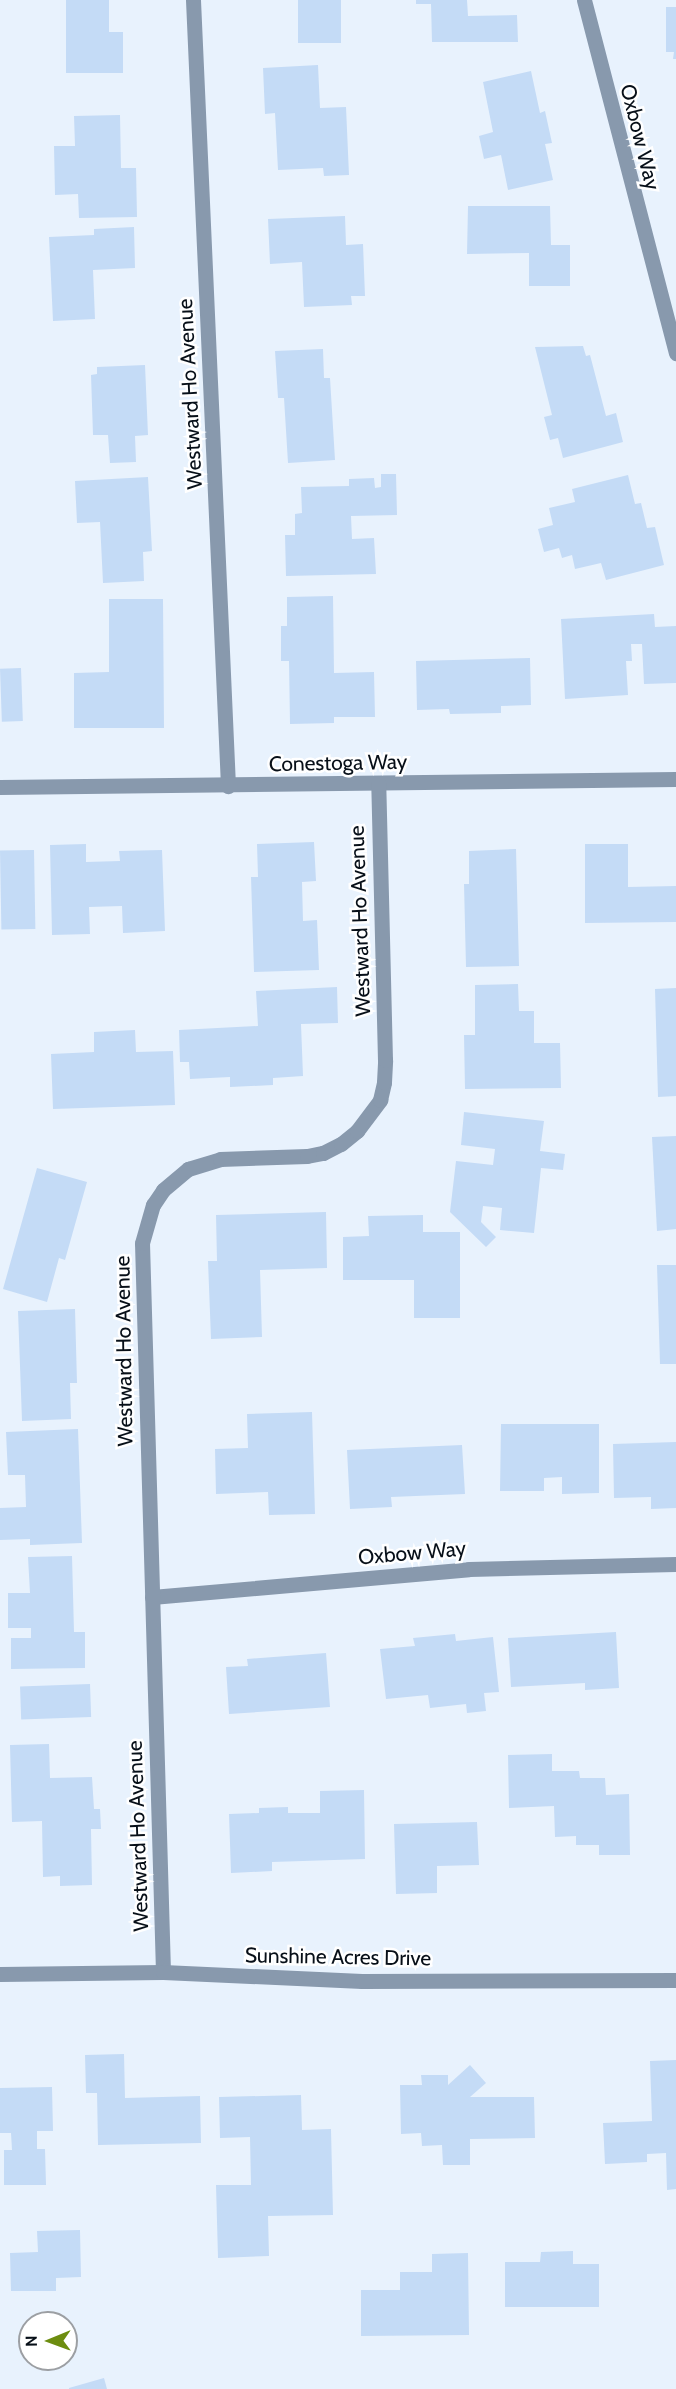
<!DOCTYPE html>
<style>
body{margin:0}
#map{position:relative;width:676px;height:2389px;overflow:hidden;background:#e8f2fd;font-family:Cabin,sans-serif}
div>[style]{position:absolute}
.building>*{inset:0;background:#c4dbf6;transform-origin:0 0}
.minor>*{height:15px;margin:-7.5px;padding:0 7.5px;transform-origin:7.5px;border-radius:7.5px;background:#8899ad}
span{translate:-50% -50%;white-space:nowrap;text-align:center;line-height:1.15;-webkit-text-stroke:5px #fff;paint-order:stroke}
.street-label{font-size:21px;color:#070f18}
.north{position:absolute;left:18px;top:2311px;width:60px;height:60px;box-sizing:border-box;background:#fff;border:2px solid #9c9fa3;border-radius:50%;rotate:269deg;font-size:16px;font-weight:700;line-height:24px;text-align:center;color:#070f18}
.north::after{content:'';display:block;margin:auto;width:21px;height:27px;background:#6d8d10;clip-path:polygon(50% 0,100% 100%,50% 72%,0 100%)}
</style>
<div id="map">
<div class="building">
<i style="clip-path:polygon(66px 0,109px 0,109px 32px,123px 32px,123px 73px,66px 73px)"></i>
<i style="left:298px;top:0;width:43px;height:43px"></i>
<i style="clip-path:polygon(416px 0,467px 0,468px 16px,517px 15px,518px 42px,432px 42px,431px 4px,416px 4px)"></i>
<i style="clip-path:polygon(666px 7px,676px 7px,676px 59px,673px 59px,674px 52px,666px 52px)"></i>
<i style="clip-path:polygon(318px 65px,320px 108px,346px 107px,349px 175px,324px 176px,323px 168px,278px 170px,275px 113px,265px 114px,263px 68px)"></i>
<i style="clip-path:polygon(531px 71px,540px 113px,545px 111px,552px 143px,545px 144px,553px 180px,508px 190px,501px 155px,484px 159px,479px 136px,493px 132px,483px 82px)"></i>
<i style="clip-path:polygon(120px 115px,121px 168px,136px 168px,137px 217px,79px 218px,78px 194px,55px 195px,54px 146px,75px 146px,74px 116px)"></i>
<i style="clip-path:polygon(468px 206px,550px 206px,551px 245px,570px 245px,570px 286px,529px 286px,529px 253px,467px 254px)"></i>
<i style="clip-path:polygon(345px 216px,346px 245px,363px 244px,365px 296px,351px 296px,352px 305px,304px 307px,302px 262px,270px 264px,268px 219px)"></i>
<i style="clip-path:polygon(134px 227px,135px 268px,93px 270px,95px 319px,53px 321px,49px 237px,94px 235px,94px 229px)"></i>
<i style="clip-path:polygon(583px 346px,586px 356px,590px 355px,606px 416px,616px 413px,623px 442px,563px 458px,558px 438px,550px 440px,544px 417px,552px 415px,535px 347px)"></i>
<i style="clip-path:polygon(323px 349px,324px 378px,330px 378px,335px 460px,288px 463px,284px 398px,278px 398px,275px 351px)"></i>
<i style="clip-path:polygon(145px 365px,148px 435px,135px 436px,136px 462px,110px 463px,108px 435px,93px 435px,91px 375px,97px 374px,97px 367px)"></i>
<i style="clip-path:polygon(381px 474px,396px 474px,397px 515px,351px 516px,352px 539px,374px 538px,376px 574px,286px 576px,285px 535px,295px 535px,295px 514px,302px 513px,301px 487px,349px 486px,349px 479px,374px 478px,375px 488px,381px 487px)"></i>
<i style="clip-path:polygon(628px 475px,635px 504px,641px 503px,647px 528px,655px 527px,664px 565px,606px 580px,601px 563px,575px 569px,572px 555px,562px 558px,559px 548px,544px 552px,538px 529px,553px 525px,549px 508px,575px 502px,572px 489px)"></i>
<i style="clip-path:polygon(148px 477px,152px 551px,143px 552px,144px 581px,103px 583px,100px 522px,77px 523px,75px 481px)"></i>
<i style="clip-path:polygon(333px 596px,334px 673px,374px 672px,375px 717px,334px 717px,334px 723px,290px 724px,289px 661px,281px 661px,281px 626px,287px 626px,287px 597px)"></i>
<i style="clip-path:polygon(109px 599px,163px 599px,164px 728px,74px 728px,74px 673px,109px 672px)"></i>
<i style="clip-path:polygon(654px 614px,655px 627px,676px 626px,676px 683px,644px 684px,642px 644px,631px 644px,632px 661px,626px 661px,628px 695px,565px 699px,561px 619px)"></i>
<i style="clip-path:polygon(530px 658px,531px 705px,501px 706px,501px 713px,450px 714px,449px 709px,417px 710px,416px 661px)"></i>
<i style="left:21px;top:668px;width:53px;height:21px;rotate:88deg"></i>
<i style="clip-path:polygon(314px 842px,316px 881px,302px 882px,303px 921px,317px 920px,319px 970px,254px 972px,251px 877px,258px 877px,257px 844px)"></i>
<i style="clip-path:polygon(86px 844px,86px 862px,120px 861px,119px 851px,162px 850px,165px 931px,123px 933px,122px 906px,89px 907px,90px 934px,52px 935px,50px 845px)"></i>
<i style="clip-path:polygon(585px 844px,628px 844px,628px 887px,676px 886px,676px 922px,585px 923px)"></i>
<i style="clip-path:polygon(516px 849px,519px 966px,466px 967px,464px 884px,469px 884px,469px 851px)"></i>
<i style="left:34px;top:850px;width:79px;height:34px;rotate:89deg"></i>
<i style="clip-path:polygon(518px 984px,519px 1011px,534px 1011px,534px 1043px,560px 1043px,561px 1088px,465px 1089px,464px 1035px,475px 1035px,475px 985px)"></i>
<i style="clip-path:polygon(337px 987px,338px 1023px,301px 1024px,303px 1076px,273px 1078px,273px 1085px,230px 1087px,230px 1077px,190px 1079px,189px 1062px,180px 1062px,179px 1030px,258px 1026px,256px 991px)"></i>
<i style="clip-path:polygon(676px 988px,676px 1096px,658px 1097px,655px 989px)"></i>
<i style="clip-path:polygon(135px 1030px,136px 1052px,173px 1051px,175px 1105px,53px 1109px,51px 1054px,94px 1052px,94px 1032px)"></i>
<i style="clip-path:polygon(464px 1112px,544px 1121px,540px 1151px,565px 1154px,563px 1170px,541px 1168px,534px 1233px,500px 1230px,502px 1208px,483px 1206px,481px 1222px,496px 1237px,486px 1247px,450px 1212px,456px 1161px,493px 1165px,495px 1149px,461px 1145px)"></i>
<i style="clip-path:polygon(676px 1136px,676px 1229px,657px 1231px,652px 1137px)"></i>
<i style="clip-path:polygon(37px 1168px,87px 1182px,65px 1260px,59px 1258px,47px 1302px,3px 1289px)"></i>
<i style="clip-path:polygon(326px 1212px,327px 1268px,260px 1270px,262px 1337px,211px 1339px,208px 1261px,217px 1261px,216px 1215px)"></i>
<i style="clip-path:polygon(423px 1215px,423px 1232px,460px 1232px,460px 1318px,414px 1318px,414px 1280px,343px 1280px,343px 1237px,369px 1236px,368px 1216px)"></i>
<i style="clip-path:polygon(657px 1265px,676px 1265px,676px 1364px,660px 1364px)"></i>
<i style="clip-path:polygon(75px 1309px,77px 1383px,70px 1383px,71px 1419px,22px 1421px,18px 1311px)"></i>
<i style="clip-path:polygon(312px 1412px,315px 1514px,269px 1515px,268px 1492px,216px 1494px,215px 1449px,248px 1448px,247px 1414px)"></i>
<i style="clip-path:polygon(501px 1424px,599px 1424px,599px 1493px,562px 1494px,562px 1477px,544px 1478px,544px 1491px,500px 1491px)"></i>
<i style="clip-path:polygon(78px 1429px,82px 1543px,30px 1545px,30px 1539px,0 1540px,0 1508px,26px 1507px,25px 1475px,8px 1475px,6px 1432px)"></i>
<i style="clip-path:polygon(676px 1442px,676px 1508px,651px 1509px,651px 1497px,614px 1498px,613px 1444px)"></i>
<i style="clip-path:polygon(462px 1445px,465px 1494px,391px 1497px,392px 1507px,350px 1509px,347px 1450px)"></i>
<i style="clip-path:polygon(72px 1556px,74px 1632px,85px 1632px,85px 1668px,11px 1669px,11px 1638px,31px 1638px,31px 1628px,8px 1628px,8px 1593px,30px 1593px,28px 1557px)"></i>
<i style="clip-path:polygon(616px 1632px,619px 1688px,585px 1690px,585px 1683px,511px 1687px,508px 1638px)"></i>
<i style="clip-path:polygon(455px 1634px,456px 1641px,493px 1637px,499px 1692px,484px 1693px,486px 1711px,467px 1713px,466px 1704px,430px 1708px,428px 1695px,386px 1699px,380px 1649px,415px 1646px,413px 1638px)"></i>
<i style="clip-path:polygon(326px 1653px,330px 1707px,229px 1714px,226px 1667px,248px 1666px,247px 1659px)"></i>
<i style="left:90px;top:1684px;width:33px;height:70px;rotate:88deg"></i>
<i style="clip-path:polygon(49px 1744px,50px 1778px,92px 1777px,94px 1809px,100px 1809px,101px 1829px,91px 1829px,92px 1885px,60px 1886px,60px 1876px,43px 1877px,42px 1821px,12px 1822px,10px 1745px)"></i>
<i style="clip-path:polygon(552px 1754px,552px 1771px,579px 1771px,580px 1778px,605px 1778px,606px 1795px,629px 1794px,630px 1855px,599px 1855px,599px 1845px,576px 1845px,576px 1836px,555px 1837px,554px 1806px,509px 1808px,508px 1755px)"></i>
<i style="clip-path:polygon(364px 1790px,365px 1859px,272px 1862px,272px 1871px,231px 1873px,229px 1814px,259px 1813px,259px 1808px,288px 1807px,288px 1813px,320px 1813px,320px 1791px)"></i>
<i style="clip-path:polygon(477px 1822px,479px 1865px,437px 1866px,437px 1893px,396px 1894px,394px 1824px)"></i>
<i style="clip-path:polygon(124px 2054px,125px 2098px,200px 2096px,201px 2143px,98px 2145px,97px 2093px,86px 2093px,85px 2055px)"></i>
<i style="clip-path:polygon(676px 2060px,676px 2189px,667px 2190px,666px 2153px,647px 2154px,647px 2162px,605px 2164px,603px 2123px,652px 2121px,650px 2061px)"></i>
<i style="clip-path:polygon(470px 2065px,486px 2083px,470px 2097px,534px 2097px,535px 2138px,470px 2139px,470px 2165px,443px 2165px,442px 2145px,422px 2146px,421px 2133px,401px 2134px,400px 2085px,422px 2085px,421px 2075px,448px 2075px,448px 2085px)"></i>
<i style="clip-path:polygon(52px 2087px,53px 2131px,37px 2131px,37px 2149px,45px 2149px,46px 2185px,4px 2185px,4px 2150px,12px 2150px,11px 2133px,0 2133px,0 2088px)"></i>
<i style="clip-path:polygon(301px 2095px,302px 2130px,331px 2129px,333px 2215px,268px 2216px,269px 2256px,218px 2258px,216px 2185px,251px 2185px,250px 2137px,220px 2138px,219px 2097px)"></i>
<i style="clip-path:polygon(80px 2230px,81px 2277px,56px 2278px,56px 2291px,11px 2291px,10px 2253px,38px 2252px,37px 2231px)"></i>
<i style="clip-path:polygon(573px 2251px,573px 2264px,599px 2264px,599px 2307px,505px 2307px,505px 2262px,540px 2262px,541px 2252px)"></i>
<i style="clip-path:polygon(468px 2253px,469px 2335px,361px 2336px,361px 2290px,400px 2290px,400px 2272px,432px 2272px,432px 2254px)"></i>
<i style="clip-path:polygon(104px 2378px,107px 2389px,69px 2389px,69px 2388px)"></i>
</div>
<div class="minor">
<i style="left:193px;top:0;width:787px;rotate:87.45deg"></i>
<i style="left:584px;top:0;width:365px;rotate:75.4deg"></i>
<i style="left:0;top:787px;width:676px;rotate:-0.68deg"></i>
<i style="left:152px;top:1597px;width:318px;rotate:-5deg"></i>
<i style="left:469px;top:1569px;width:207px;rotate:-1.4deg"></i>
<i style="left:163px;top:1972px;width:729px;rotate:-91.65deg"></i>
<i style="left:142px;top:1243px;width:40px;rotate:-74deg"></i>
<i style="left:153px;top:1205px;width:18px;rotate:-56deg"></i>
<i style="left:163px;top:1190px;width:33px;rotate:-40deg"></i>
<i style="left:188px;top:1169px;width:34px;rotate:-17deg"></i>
<i style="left:220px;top:1159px;width:87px;rotate:-2deg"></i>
<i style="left:307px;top:1156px;width:16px;rotate:-11deg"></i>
<i style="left:323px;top:1153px;width:20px;rotate:-27deg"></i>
<i style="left:341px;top:1144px;width:21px;rotate:-39deg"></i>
<i style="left:357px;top:1131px;width:39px;rotate:-53deg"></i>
<i style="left:380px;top:1100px;width:18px;rotate:-77deg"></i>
<i style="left:384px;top:1082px;width:22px;rotate:-87deg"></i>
<i style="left:385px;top:1060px;width:277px;rotate:-91.4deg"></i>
<i style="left:0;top:1974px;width:163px;rotate:-0.7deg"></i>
<i style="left:163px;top:1972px;width:199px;rotate:2.6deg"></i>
<i style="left:362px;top:1981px;width:314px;rotate:-0.2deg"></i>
</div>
<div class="street-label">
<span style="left:640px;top:137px;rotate:76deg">Oxbow Way</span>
<span style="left:190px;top:394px;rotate:-93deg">Westward Ho Avenue</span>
<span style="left:338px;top:763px;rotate:-1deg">Conestoga Way</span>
<span style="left:360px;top:921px;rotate:-92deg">Westward Ho Avenue</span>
<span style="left:124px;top:1351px;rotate:-91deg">Westward Ho Avenue</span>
<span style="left:412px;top:1553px;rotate:-5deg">Oxbow Way</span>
<span style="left:138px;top:1836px;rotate:-92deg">Westward Ho Avenue</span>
<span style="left:338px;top:1957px;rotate:1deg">Sunshine Acres Drive</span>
</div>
<div class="north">N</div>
</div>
